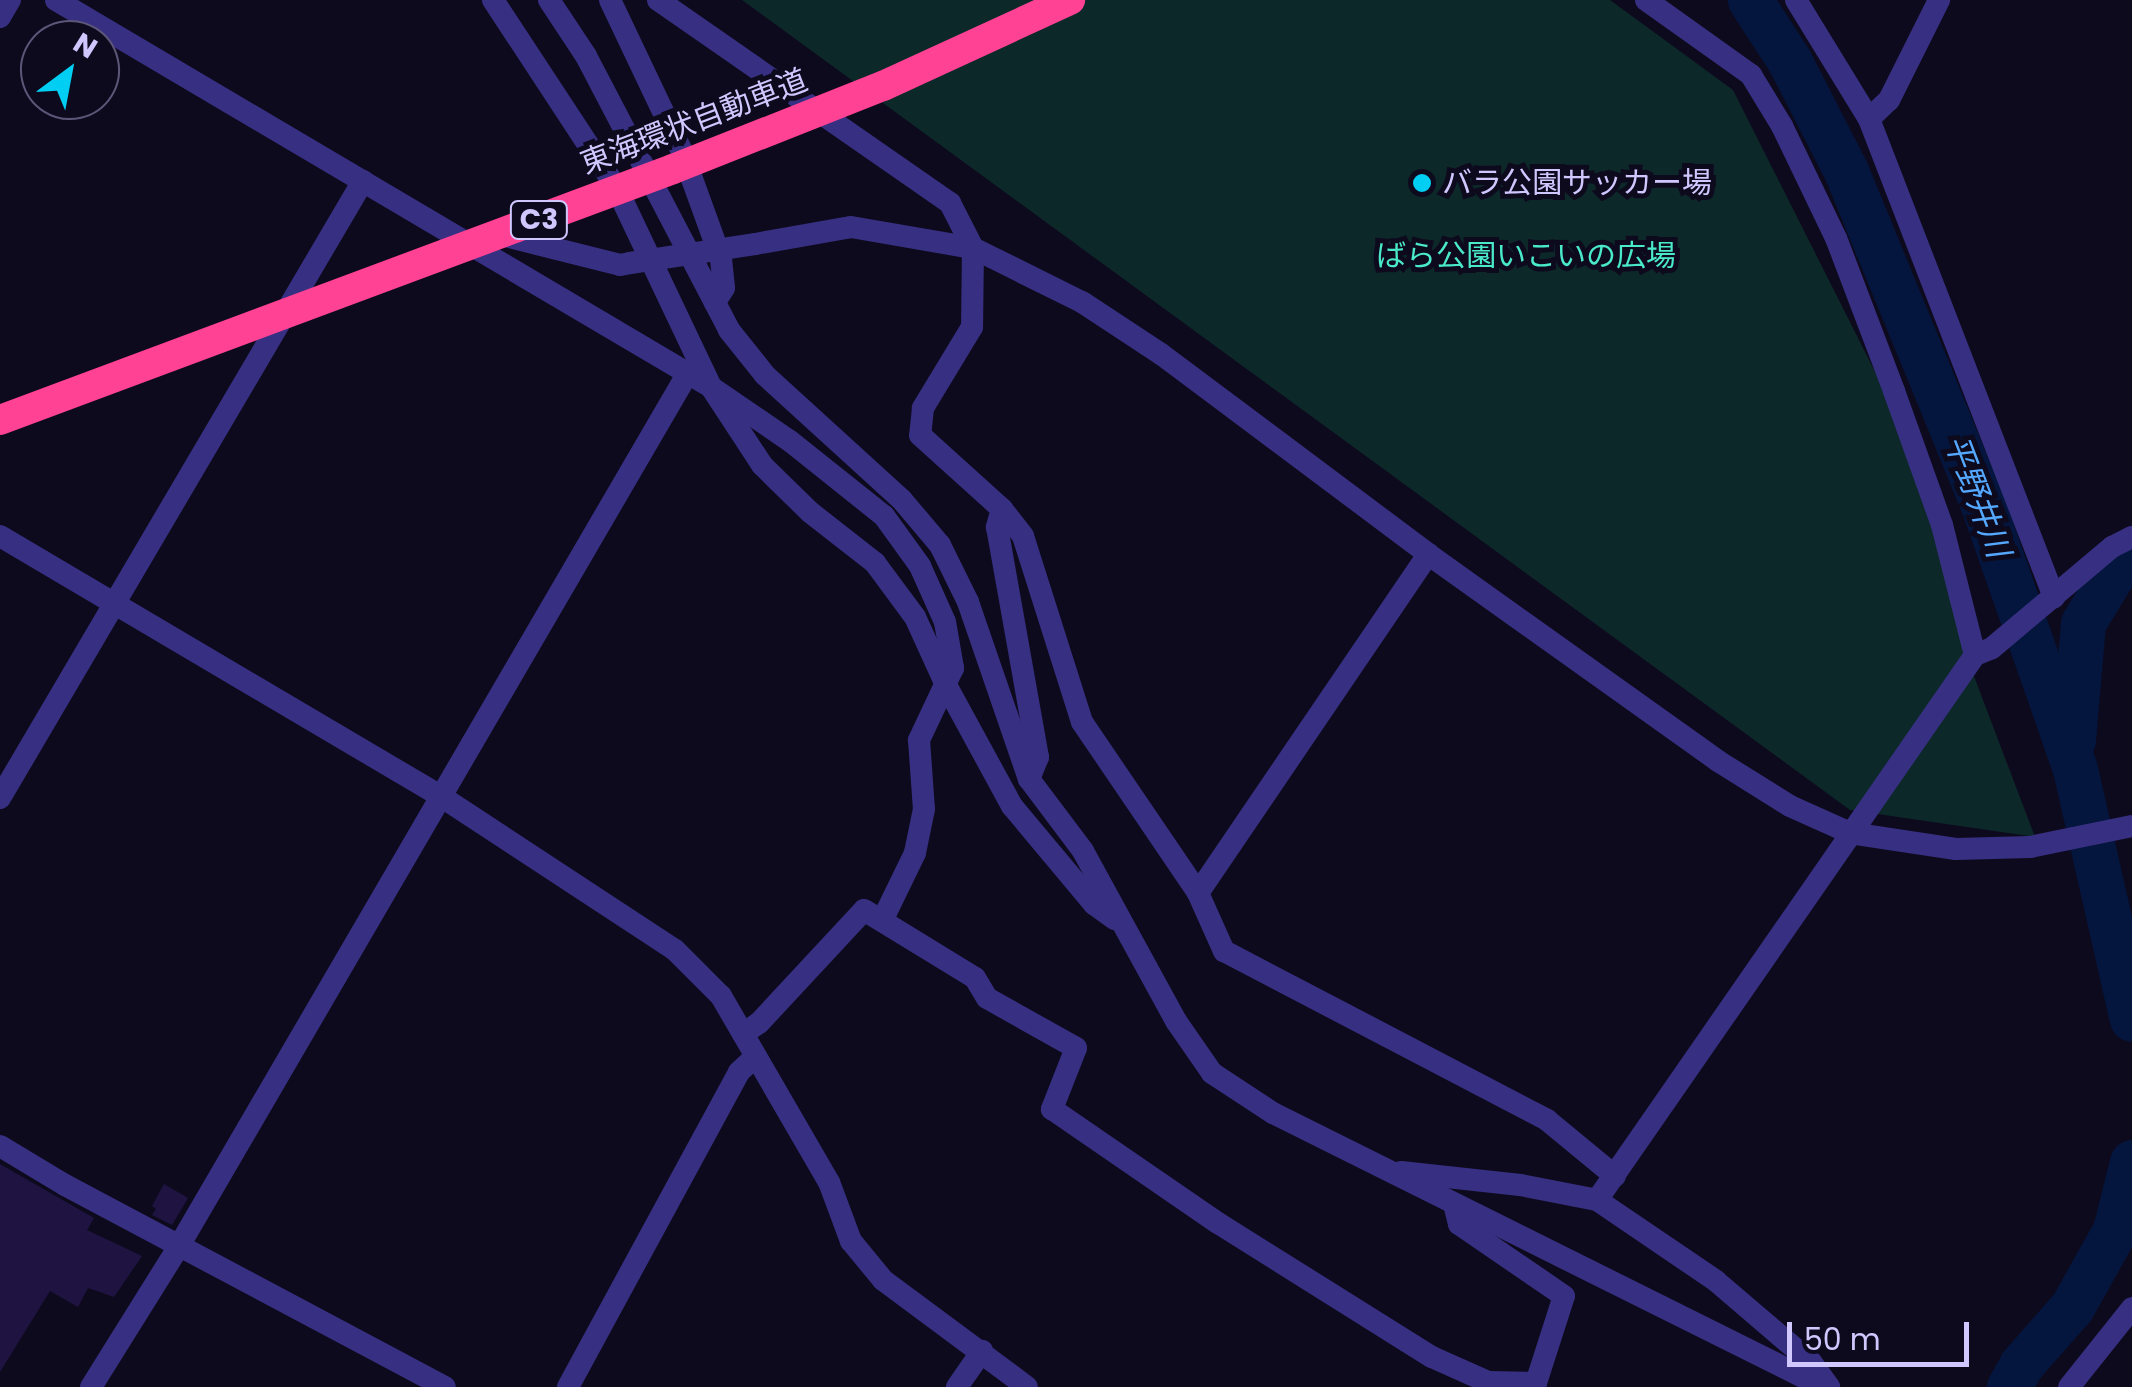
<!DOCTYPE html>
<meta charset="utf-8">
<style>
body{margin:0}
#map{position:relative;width:2132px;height:1387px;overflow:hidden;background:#0e0a1e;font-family:Poppins,"Noto Sans JP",sans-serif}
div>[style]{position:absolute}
.green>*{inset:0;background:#0c2829}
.river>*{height:45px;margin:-22.5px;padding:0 22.5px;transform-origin:22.5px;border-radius:22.5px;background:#04163d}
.building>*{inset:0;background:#1f1441}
.minor>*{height:22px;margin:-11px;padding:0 11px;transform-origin:11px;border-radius:11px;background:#373082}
.minor-bridge>*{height:22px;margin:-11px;padding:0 11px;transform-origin:11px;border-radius:11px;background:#373082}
.motorway-bridge>*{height:30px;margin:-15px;padding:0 15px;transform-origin:15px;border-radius:15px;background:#ff4294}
.dots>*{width:28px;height:28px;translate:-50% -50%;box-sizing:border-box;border:5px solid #0e0a1e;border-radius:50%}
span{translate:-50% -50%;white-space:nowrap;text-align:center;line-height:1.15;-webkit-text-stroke:10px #0e0a1e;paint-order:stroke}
.shield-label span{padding:2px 8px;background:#0e0a1e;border:2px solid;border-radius:8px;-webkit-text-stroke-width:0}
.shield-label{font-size:28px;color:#d0c7ff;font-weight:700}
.street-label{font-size:30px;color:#d0c7ff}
.poi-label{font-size:30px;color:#d0c7ff}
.left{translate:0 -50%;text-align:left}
.park-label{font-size:30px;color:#49e9c9}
.water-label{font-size:32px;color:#55a8ff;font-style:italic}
.north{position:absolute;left:20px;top:20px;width:100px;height:100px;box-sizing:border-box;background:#0e0a1e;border:2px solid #5c5678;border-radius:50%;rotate:32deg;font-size:28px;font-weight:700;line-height:40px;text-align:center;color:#d0c7ff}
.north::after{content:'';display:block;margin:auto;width:35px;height:45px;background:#00cef2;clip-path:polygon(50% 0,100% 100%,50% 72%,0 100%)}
.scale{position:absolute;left:1787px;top:1322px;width:182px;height:45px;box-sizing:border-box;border:5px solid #d0c7ff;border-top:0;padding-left:12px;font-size:30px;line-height:35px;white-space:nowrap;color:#d0c7ff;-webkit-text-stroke:8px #0e0a1e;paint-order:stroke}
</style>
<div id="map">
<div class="green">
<i style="clip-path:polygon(742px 0,1610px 0,1733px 90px,1918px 457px,1969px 663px,2035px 837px,1850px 810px)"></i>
</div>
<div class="river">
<i style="left:1750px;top:0;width:72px;rotate:57deg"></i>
<i style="left:1789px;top:60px;width:125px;rotate:62.8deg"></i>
<i style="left:1846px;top:171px;width:358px;rotate:67.7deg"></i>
<i style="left:1982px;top:502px;width:283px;rotate:70.8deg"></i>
<i style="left:2075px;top:769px;width:256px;rotate:77.2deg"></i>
<i style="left:2073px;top:740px;width:117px;rotate:-85.1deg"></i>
<i style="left:2083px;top:623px;width:60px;rotate:-58.7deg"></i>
<i style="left:2114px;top:572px;width:21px;rotate:-29deg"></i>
<i style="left:2009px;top:1387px;width:25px;rotate:-61deg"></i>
<i style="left:2021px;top:1365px;width:77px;rotate:-48.7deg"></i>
<i style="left:2072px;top:1307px;width:88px;rotate:-60.8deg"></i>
<i style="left:2115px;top:1230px;width:70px;rotate:-76deg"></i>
</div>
<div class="building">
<i style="clip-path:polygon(0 1164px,94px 1218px,87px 1230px,142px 1256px,114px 1297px,88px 1288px,78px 1307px,50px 1291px,0 1372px)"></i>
<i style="clip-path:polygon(164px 1184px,188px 1198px,172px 1225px,152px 1215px,156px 1209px,152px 1206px)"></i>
</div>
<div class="minor">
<i style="left:56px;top:0;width:761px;rotate:30.58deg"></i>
<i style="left:711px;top:387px;width:96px;rotate:34.4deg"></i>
<i style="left:790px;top:441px;width:120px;rotate:38.6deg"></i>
<i style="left:884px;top:516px;width:62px;rotate:54.2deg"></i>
<i style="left:920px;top:566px;width:61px;rotate:65.9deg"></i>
<i style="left:945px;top:622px;width:47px;rotate:80.1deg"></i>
<i style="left:953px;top:668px;width:80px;rotate:115.3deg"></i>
<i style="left:919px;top:740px;width:69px;rotate:85.9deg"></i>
<i style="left:924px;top:809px;width:45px;rotate:101.6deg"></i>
<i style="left:915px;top:853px;width:73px;rotate:115.9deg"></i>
<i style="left:493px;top:0;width:226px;rotate:56.7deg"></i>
<i style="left:617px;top:189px;width:219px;rotate:64.6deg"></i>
<i style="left:711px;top:387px;width:93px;rotate:56.8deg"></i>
<i style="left:762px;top:465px;width:67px;rotate:44.4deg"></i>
<i style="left:810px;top:512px;width:83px;rotate:38.1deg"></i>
<i style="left:875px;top:563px;width:67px;rotate:53.5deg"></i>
<i style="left:915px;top:617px;width:75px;rotate:65.5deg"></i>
<i style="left:946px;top:685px;width:138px;rotate:61.4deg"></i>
<i style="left:1012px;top:806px;width:128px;rotate:50.1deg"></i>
<i style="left:1094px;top:904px;width:26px;rotate:36deg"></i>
<i style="left:549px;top:0;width:67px;rotate:56.5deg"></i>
<i style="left:586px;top:56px;width:309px;rotate:62.4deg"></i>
<i style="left:729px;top:330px;width:58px;rotate:51.3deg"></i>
<i style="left:765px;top:375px;width:185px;rotate:42.4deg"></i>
<i style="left:902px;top:500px;width:59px;rotate:49.8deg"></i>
<i style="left:940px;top:545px;width:64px;rotate:63.8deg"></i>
<i style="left:968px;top:602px;width:187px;rotate:71deg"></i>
<i style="left:1029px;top:779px;width:90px;rotate:53.1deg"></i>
<i style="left:1083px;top:851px;width:194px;rotate:61.3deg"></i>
<i style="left:1176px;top:1021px;width:63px;rotate:55.3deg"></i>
<i style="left:1212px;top:1073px;width:73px;rotate:33.3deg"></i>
<i style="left:1273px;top:1113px;width:614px;rotate:26.48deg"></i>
<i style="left:610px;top:0;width:170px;rotate:64.6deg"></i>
<i style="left:683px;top:154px;width:112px;rotate:70.1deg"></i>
<i style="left:721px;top:259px;width:29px;rotate:84deg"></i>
<i style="left:724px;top:288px;width:17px;rotate:123deg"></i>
<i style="left:658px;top:0;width:356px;rotate:34.8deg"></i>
<i style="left:950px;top:203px;width:51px;rotate:62.9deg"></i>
<i style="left:973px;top:248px;width:122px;rotate:26.4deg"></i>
<i style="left:1082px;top:302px;width:95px;rotate:33.4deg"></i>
<i style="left:1161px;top:354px;width:334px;rotate:36.8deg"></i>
<i style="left:1428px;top:554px;width:356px;rotate:35.5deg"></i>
<i style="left:1718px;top:761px;width:85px;rotate:32deg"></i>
<i style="left:1790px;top:806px;width:66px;rotate:24.2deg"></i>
<i style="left:1850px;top:833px;width:107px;rotate:8.6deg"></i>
<i style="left:1956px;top:849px;width:74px;rotate:-1.5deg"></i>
<i style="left:2030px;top:847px;width:104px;rotate:-11.6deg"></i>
<i style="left:1646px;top:0;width:129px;rotate:35.5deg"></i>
<i style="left:1751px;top:75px;width:60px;rotate:58.7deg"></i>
<i style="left:1782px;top:126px;width:124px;rotate:64.3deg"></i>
<i style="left:1836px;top:238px;width:164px;rotate:69.2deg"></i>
<i style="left:1894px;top:391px;width:142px;rotate:70.3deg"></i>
<i style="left:1942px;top:525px;width:134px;rotate:75.8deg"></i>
<i style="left:1796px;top:0;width:140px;rotate:58.5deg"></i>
<i style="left:1869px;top:119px;width:513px;rotate:68.84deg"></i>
<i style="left:0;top:17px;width:20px;rotate:-60deg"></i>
<i style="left:1869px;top:119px;width:28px;rotate:-44deg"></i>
<i style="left:1889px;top:100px;width:112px;rotate:-63.4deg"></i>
<i style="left:493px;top:233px;width:131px;rotate:14.1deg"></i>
<i style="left:620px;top:265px;width:10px;rotate:-11deg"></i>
<i style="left:755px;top:244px;width:97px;rotate:-10deg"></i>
<i style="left:851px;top:227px;width:124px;rotate:9.8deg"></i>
<i style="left:973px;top:248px;width:79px;rotate:90.7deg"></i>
<i style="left:972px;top:327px;width:95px;rotate:121.2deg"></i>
<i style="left:923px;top:408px;width:27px;rotate:96deg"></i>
<i style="left:920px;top:435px;width:110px;rotate:42.1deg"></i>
<i style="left:1002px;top:509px;width:34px;rotate:52deg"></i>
<i style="left:1023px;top:536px;width:195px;rotate:72.4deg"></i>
<i style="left:1082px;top:722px;width:207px;rotate:55.8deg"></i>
<i style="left:1198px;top:893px;width:64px;rotate:65.9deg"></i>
<i style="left:1224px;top:951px;width:365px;rotate:27.6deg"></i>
<i style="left:1547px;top:1120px;width:88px;rotate:39.5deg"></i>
<i style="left:1002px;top:509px;width:19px;rotate:106deg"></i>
<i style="left:997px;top:527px;width:234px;rotate:79.9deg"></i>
<i style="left:1038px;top:757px;width:24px;rotate:112deg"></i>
<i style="left:0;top:536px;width:513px;rotate:30.56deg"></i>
<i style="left:442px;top:797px;width:279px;rotate:33.3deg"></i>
<i style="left:675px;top:950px;width:65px;rotate:45deg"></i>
<i style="left:721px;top:996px;width:215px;rotate:59.9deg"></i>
<i style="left:829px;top:1182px;width:63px;rotate:69.6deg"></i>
<i style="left:851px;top:1241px;width:50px;rotate:50.6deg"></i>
<i style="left:883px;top:1280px;width:179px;rotate:36.6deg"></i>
<i style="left:0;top:798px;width:716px;rotate:-59.53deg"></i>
<i style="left:1198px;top:893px;width:410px;rotate:-55.8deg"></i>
<i style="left:743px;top:1034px;width:19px;rotate:-35deg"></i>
<i style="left:759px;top:1023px;width:154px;rotate:-47.1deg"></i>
<i style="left:864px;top:910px;width:130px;rotate:31.5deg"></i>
<i style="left:975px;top:978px;width:23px;rotate:59deg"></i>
<i style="left:987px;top:998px;width:102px;rotate:29.3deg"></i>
<i style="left:1076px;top:1048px;width:66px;rotate:111.5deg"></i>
<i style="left:1052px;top:1109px;width:201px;rotate:34.5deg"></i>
<i style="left:1218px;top:1223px;width:252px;rotate:32.1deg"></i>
<i style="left:1432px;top:1357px;width:61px;rotate:24.1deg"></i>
<i style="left:1488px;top:1382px;width:48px;rotate:1.2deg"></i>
<i style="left:1536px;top:1383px;width:91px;rotate:-72.2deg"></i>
<i style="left:1564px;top:1296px;width:127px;rotate:-145.6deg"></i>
<i style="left:1459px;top:1224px;width:21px;rotate:-104deg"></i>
<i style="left:0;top:1146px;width:76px;rotate:31deg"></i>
<i style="left:65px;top:1185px;width:430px;rotate:28deg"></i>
<i style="left:1401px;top:1172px;width:120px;rotate:6.2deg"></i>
<i style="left:1520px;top:1185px;width:78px;rotate:11deg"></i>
<i style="left:1597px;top:1200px;width:144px;rotate:34.2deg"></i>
<i style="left:1716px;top:1281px;width:125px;rotate:40.5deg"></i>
<i style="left:1811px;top:1362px;width:31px;rotate:54deg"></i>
<i style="left:1597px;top:1200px;width:663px;rotate:-55.26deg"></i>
<i style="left:1975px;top:655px;width:18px;rotate:-22deg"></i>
<i style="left:1992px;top:648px;width:157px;rotate:-40.1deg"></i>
<i style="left:2112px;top:547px;width:22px;rotate:-27deg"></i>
<i style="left:91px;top:1387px;width:166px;rotate:-58deg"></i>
<i style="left:179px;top:1246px;width:1011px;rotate:-59.76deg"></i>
<i style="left:568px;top:1387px;width:358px;rotate:-61.5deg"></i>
<i style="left:739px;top:1072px;width:23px;rotate:-43deg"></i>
<i style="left:957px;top:1387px;width:44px;rotate:-55.2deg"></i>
<i style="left:2069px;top:1387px;width:101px;rotate:-51.4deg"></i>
</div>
<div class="minor-bridge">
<i style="left:630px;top:263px;width:126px;rotate:-8.6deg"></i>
</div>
<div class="motorway-bridge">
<i style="left:0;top:420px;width:718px;rotate:-20.45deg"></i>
<i style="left:673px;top:169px;width:226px;rotate:-21.6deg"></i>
<i style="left:883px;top:86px;width:206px;rotate:-24.7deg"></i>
</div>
<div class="dots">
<i style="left:1422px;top:183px;background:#00cef2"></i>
</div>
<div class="shield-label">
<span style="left:539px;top:220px">C3</span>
</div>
<div class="street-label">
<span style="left:694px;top:122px;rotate:-21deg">東海環状自動車道</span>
</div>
<div class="poi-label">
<span class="left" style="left:1442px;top:183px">バラ公園サッカー場</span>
</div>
<div class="park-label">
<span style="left:1526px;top:256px">ばら公園いこいの広場</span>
</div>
<div class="water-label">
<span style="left:1977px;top:496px;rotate:69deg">平野井川</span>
</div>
<div class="north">N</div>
<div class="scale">50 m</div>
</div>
